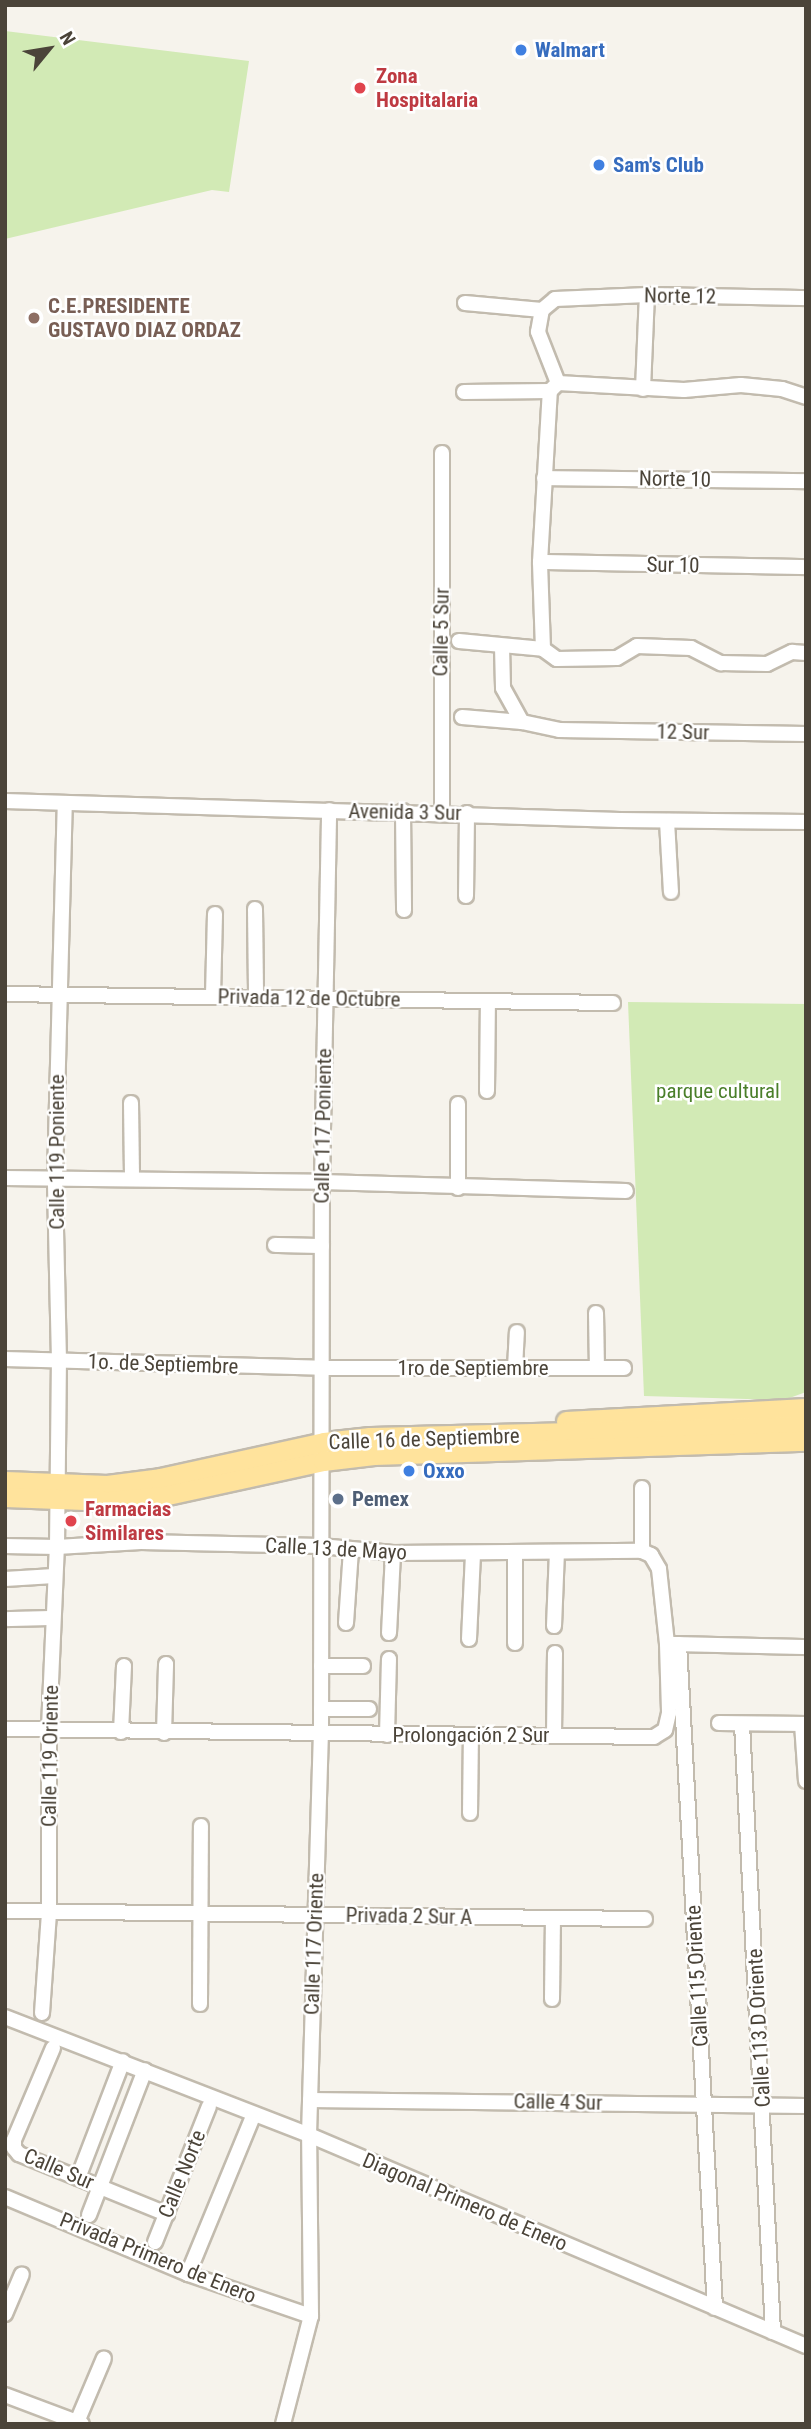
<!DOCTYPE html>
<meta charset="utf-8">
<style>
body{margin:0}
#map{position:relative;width:811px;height:2429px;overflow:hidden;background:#f6f3ec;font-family:"Roboto Condensed",sans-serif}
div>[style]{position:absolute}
.green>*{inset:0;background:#d2eab5}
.roads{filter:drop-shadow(2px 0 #c2bbae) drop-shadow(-2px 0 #c2bbae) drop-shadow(0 2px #c2bbae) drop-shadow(0 -2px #c2bbae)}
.minor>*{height:14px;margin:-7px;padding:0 7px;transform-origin:7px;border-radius:7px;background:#fff}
.major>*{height:19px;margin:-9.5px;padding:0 9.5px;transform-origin:9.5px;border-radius:9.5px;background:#ffe39c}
.dots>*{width:19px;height:19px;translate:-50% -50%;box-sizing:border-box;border:4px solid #fff;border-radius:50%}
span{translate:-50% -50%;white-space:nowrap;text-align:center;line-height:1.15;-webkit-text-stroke:5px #fff;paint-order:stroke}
.shop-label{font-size:21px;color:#366cbe;font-weight:700}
.left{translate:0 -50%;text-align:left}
.health-label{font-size:21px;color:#be3a42;font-weight:700}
.street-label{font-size:21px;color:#4b4439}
.education-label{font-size:21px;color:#785e54;font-weight:700}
.park-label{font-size:21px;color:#4a7f2a}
.service-label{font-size:21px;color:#4e5e75;font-weight:700}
.frame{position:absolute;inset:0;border:7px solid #4b4439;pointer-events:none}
.north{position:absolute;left:14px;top:14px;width:70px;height:70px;-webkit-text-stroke:5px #fff;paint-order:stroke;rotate:60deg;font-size:19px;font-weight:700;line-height:28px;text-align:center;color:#4b4439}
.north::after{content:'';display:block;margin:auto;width:24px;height:32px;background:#4b4439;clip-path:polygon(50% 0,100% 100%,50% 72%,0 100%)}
</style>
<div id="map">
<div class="green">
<i style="clip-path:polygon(5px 31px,249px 61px,229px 192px,212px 190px,5px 239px)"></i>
<i style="clip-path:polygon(628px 1002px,806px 1004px,806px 1392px,784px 1400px,644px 1396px)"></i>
</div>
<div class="roads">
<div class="minor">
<i style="left:465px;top:303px;width:77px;rotate:5.2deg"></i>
<i style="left:558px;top:383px;width:55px;rotate:-111.4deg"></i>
<i style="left:538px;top:332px;width:22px;rotate:-80deg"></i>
<i style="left:542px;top:310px;width:17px;rotate:-40deg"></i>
<i style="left:555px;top:299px;width:92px;rotate:-2.5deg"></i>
<i style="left:647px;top:295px;width:159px;rotate:1.1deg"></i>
<i style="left:643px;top:389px;width:94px;rotate:-87.6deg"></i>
<i style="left:464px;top:392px;width:86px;rotate:-0.7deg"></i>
<i style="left:550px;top:391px;width:11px;rotate:-45deg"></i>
<i style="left:558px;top:383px;width:126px;rotate:3.2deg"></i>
<i style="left:684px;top:390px;width:57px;rotate:-5deg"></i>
<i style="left:741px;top:385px;width:41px;rotate:5.6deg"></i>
<i style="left:782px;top:389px;width:25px;rotate:18deg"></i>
<i style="left:544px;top:478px;width:262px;rotate:0.7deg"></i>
<i style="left:540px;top:562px;width:266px;rotate:1.1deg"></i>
<i style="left:459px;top:641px;width:84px;rotate:5.4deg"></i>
<i style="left:543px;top:649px;width:17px;rotate:36deg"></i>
<i style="left:557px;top:659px;width:60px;rotate:-1deg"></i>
<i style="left:617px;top:658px;width:23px;rotate:-31deg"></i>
<i style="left:637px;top:646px;width:54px;rotate:2.1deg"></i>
<i style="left:691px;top:648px;width:34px;rotate:27deg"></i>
<i style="left:721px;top:663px;width:46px;rotate:1.2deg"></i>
<i style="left:767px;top:664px;width:28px;rotate:-26deg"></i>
<i style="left:792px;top:652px;width:14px;rotate:4deg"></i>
<i style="left:502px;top:646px;width:42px;rotate:88.6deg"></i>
<i style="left:503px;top:688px;width:39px;rotate:61deg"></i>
<i style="left:543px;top:649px;width:87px;rotate:-92deg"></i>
<i style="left:540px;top:562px;width:171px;rotate:-86.7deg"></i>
<i style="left:462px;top:717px;width:60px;rotate:4.8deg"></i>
<i style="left:522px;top:722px;width:38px;rotate:12deg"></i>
<i style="left:559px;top:730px;width:247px;rotate:0.9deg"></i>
<i style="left:5px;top:801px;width:615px;rotate:1.77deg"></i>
<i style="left:620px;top:820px;width:186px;rotate:0.6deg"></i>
<i style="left:403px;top:811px;width:99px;rotate:89.4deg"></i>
<i style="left:442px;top:812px;width:359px;rotate:-90deg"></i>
<i style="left:667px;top:821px;width:71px;rotate:86.8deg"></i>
<i style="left:466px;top:896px;width:83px;rotate:-89.3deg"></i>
<i style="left:255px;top:909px;width:88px;rotate:89.3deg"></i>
<i style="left:5px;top:994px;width:608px;rotate:0.85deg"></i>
<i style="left:213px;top:996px;width:82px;rotate:-88.6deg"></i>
<i style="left:487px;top:1091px;width:90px;rotate:-89.4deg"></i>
<i style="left:131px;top:1103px;width:75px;rotate:89.2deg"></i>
<i style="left:458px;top:1104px;width:84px;rotate:90deg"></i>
<i style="left:5px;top:1178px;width:317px;rotate:0.7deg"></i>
<i style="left:322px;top:1182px;width:304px;rotate:1.7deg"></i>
<i style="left:275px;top:1245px;width:47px;rotate:1.2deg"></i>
<i style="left:596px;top:1313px;width:55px;rotate:89deg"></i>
<i style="left:5px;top:1359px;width:317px;rotate:1.6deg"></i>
<i style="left:322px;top:1368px;width:302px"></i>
<i style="left:515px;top:1368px;width:36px;rotate:-87deg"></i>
<i style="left:642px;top:1488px;width:63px;rotate:90deg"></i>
<i style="left:5px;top:1546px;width:52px;rotate:1.1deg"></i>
<i style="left:57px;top:1547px;width:84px;rotate:-3.4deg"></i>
<i style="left:141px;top:1542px;width:180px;rotate:1.3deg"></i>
<i style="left:321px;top:1546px;width:72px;rotate:5.6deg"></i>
<i style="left:393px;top:1553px;width:249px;rotate:-0.5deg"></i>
<i style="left:642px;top:1551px;width:10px;rotate:24deg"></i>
<i style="left:651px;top:1555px;width:16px;rotate:60deg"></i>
<i style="left:659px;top:1569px;width:75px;rotate:83.9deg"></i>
<i style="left:667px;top:1644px;width:69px;rotate:88.3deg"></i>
<i style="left:669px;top:1713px;width:17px;rotate:103deg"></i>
<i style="left:665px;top:1730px;width:13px;rotate:148deg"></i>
<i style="left:654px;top:1737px;width:649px;rotate:-179.29deg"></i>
<i style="left:515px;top:1553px;width:90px;rotate:90deg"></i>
<i style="left:5px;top:1579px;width:49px;rotate:-3.5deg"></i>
<i style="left:8px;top:1619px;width:45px;rotate:-1.3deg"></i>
<i style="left:346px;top:1623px;width:73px;rotate:-86.1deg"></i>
<i style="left:554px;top:1626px;width:74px;rotate:-87.7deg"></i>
<i style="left:389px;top:1633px;width:80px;rotate:-87.1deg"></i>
<i style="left:469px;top:1639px;width:86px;rotate:-87.3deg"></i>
<i style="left:671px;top:1644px;width:135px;rotate:1.3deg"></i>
<i style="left:679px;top:1644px;width:665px;rotate:86.9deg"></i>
<i style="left:321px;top:1666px;width:42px"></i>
<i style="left:321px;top:1709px;width:48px"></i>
<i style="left:719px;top:1723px;width:87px;rotate:0.7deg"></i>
<i style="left:742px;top:1724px;width:609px;rotate:87.08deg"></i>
<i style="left:802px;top:1724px;width:57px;rotate:86deg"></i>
<i style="left:121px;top:1732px;width:66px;rotate:-87.4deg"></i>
<i style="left:164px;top:1733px;width:69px;rotate:-88.3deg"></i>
<i style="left:387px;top:1735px;width:76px;rotate:-88.5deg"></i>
<i style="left:554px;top:1735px;width:82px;rotate:-89.3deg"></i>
<i style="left:470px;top:1813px;width:78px;rotate:-89.3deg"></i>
<i style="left:5px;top:1911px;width:640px;rotate:0.72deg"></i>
<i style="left:552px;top:1999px;width:81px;rotate:-89.3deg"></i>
<i style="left:200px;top:2004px;width:178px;rotate:-89.7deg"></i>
<i style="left:42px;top:2013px;width:101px;rotate:-86deg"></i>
<i style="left:49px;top:1912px;width:184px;rotate:-90deg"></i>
<i style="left:49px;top:1728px;width:181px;rotate:-87.5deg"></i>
<i style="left:57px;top:1547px;width:186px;rotate:-89.4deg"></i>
<i style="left:59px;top:1361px;width:183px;rotate:-91.3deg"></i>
<i style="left:55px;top:1178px;width:374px;rotate:-88.5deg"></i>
<i style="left:5px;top:2017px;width:326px;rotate:21.2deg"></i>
<i style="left:309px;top:2135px;width:540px;rotate:23deg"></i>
<i style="left:53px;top:2048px;width:100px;rotate:113deg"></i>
<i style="left:14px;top:2140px;width:8px;rotate:90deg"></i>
<i style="left:14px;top:2148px;width:8px;rotate:50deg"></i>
<i style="left:19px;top:2154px;width:160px;rotate:22.1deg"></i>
<i style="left:310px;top:2100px;width:496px;rotate:0.7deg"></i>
<i style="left:78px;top:2178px;width:125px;rotate:-69deg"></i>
<i style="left:5px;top:2197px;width:199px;rotate:22.8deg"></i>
<i style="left:188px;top:2274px;width:130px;rotate:18.9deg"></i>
<i style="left:89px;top:2215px;width:155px;rotate:-68.9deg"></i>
<i style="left:155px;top:2242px;width:146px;rotate:-68.3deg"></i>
<i style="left:188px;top:2274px;width:173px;rotate:-67.6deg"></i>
<i style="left:5px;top:2314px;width:43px;rotate:-67deg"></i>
<i style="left:5px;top:2395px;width:82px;rotate:20.6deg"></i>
<i style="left:77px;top:2422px;width:69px;rotate:-67.1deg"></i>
<i style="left:283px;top:2424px;width:112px;rotate:-75.5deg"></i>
<i style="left:311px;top:2316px;width:181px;rotate:-90.6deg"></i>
<i style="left:309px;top:2135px;width:400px;rotate:-88.3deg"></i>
<i style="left:321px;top:1735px;width:553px;rotate:-89.9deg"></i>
<i style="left:322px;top:1182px;width:372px;rotate:-88.9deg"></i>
</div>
<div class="major">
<i style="left:566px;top:1421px;width:240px;rotate:-3.1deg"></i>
<i style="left:5px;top:1481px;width:102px;rotate:2.2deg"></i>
<i style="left:107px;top:1485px;width:53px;rotate:-7.5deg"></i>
<i style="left:160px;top:1478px;width:168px;rotate:-12.4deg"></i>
<i style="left:324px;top:1442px;width:46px;rotate:-6.2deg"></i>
<i style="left:370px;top:1437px;width:436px;rotate:-1.4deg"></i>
<i style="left:5px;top:1497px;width:105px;rotate:2.2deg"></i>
<i style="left:110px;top:1501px;width:53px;rotate:-5.4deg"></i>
<i style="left:163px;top:1496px;width:164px;rotate:-12.3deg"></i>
<i style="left:323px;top:1461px;width:51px;rotate:-6.7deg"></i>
<i style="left:374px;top:1455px;width:432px;rotate:-1.9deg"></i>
</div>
</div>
<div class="dots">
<i style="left:521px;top:50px;background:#3f7fe0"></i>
<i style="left:360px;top:88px;background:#e0444e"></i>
<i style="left:599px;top:165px;background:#3f7fe0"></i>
<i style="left:34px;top:318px;background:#8d6e63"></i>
<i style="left:409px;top:1471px;background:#3f7fe0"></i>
<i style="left:338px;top:1499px;background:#5c6f8a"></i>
<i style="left:71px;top:1521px;background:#e0444e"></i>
</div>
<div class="shop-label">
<span class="left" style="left:535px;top:50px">Walmart</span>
<span class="left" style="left:613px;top:165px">Sam's Club</span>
<span class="left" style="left:423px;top:1471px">Oxxo</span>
</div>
<div class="health-label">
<span class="left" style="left:376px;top:88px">Zona<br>Hospitalaria</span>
<span class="left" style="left:85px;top:1521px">Farmacias<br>Similares</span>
</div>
<div class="street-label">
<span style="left:680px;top:296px;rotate:1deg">Norte 12</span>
<span style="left:675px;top:479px;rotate:1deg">Norte 10</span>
<span style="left:673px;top:565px;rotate:1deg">Sur 10</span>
<span style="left:441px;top:632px;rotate:-89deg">Calle 5 Sur</span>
<span style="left:683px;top:732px;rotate:1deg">12 Sur</span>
<span style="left:405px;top:812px;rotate:1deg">Avenida 3 Sur</span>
<span style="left:309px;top:998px;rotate:1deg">Privada 12 de Octubre</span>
<span style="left:323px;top:1126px;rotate:-89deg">Calle 117 Poniente</span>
<span style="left:57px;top:1152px;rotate:-90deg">Calle 119 Poniente</span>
<span style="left:163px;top:1364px;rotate:2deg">1o. de Septiembre</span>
<span style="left:473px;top:1368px">1ro de Septiembre</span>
<span style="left:424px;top:1439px;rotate:-2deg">Calle 16 de Septiembre</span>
<span style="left:336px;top:1549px;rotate:3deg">Calle 13 de Mayo</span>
<span style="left:471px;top:1735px">Prolongación 2 Sur</span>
<span style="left:50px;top:1756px;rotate:-89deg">Calle 119 Oriente</span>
<span style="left:409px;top:1916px;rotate:1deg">Privada 2 Sur A</span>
<span style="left:314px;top:1944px;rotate:-88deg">Calle 117 Oriente</span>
<span style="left:697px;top:1976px;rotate:-93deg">Calle 115 Oriente</span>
<span style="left:759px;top:2028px;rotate:-93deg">Calle 113 D Oriente</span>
<span style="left:558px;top:2102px;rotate:1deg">Calle 4 Sur</span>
<span style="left:59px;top:2169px;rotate:23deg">Calle Sur</span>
<span style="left:182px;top:2174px;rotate:-68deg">Calle Norte</span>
<span style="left:465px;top:2202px;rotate:23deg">Diagonal Primero de Enero</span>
<span style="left:158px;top:2258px;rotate:22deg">Privada Primero de Enero</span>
</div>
<div class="education-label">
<span class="left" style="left:48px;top:318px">C.E.PRESIDENTE<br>GUSTAVO DIAZ ORDAZ</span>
</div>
<div class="park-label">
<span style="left:718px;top:1091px">parque cultural</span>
</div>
<div class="service-label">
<span class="left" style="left:352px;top:1499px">Pemex</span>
</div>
<div class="frame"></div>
<div class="north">N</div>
</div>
